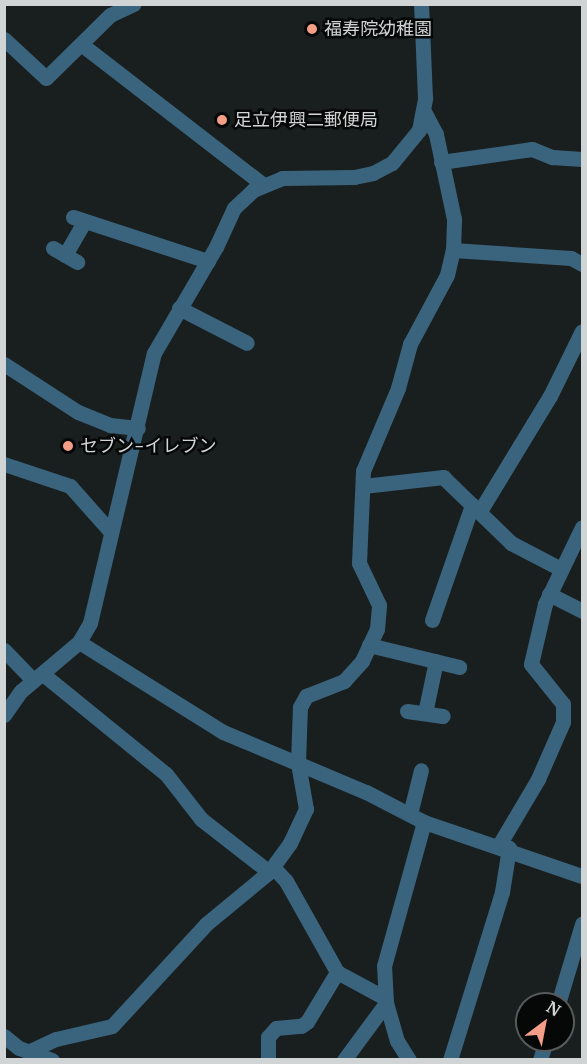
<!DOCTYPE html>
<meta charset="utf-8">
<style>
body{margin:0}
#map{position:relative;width:587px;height:1064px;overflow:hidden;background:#191f1f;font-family:Merriweather,"Noto Sans JP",serif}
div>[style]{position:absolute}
.minor>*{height:15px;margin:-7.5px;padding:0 7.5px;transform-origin:7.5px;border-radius:7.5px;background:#3a647d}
.dots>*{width:16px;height:16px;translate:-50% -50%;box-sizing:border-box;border:3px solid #060808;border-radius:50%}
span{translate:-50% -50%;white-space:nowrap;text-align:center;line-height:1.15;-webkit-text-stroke:5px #060808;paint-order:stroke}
.poi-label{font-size:18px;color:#d0d4d4}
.left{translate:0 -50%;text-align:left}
.frame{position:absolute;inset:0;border:6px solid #d0d4d4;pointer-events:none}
.north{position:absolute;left:515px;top:992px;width:60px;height:60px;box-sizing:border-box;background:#060808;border:2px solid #575a5a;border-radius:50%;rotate:32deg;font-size:16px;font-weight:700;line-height:24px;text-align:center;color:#d0d4d4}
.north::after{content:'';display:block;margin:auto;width:21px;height:27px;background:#f49e88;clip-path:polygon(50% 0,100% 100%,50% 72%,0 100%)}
</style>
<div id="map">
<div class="minor">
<i style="left:4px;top:39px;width:57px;rotate:42.9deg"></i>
<i style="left:46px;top:78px;width:90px;rotate:-44.5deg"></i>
<i style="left:110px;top:15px;width:26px;rotate:-25deg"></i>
<i style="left:81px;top:44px;width:229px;rotate:37.7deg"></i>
<i style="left:441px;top:162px;width:92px;rotate:-8.1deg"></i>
<i style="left:532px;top:149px;width:22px;rotate:22deg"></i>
<i style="left:552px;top:157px;width:30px;rotate:4deg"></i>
<i style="left:73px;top:217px;width:142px;rotate:18.1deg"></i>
<i style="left:53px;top:248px;width:28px;rotate:30deg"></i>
<i style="left:453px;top:250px;width:118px;rotate:3.9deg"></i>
<i style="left:571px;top:258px;width:13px;rotate:29deg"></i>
<i style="left:65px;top:255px;width:39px;rotate:-60deg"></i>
<i style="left:179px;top:308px;width:76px;rotate:27.2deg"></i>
<i style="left:4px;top:364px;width:88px;rotate:33deg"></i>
<i style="left:78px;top:412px;width:35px;rotate:22deg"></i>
<i style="left:110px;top:425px;width:28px;rotate:6deg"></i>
<i style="left:4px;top:464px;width:70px;rotate:18.4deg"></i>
<i style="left:70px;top:486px;width:60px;rotate:48.4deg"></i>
<i style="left:363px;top:486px;width:81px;rotate:-6.4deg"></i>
<i style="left:443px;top:477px;width:95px;rotate:44.1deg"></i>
<i style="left:511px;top:543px;width:56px;rotate:27.5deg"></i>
<i style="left:480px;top:511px;width:135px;rotate:-58.7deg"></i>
<i style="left:550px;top:396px;width:72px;rotate:-63.8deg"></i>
<i style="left:549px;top:594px;width:37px;rotate:27deg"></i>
<i style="left:432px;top:620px;width:122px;rotate:-70.8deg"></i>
<i style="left:79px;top:642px;width:170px;rotate:32deg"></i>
<i style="left:223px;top:732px;width:155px;rotate:22.8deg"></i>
<i style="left:366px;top:792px;width:65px;rotate:27.3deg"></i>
<i style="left:424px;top:822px;width:167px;rotate:18.9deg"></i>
<i style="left:369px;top:645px;width:93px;rotate:13.7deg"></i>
<i style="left:4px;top:650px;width:42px;rotate:46deg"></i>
<i style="left:44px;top:675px;width:157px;rotate:39.1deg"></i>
<i style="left:166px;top:774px;width:57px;rotate:52.1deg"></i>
<i style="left:201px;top:819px;width:86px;rotate:37.9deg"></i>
<i style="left:407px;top:711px;width:36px;rotate:8deg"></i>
<i style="left:425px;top:713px;width:53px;rotate:-78.1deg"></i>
<i style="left:4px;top:715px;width:29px;rotate:-55deg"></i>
<i style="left:21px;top:691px;width:76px;rotate:-40.2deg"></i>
<i style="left:79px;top:642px;width:22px;rotate:-60deg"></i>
<i style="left:90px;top:623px;width:277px;rotate:-76.7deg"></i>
<i style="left:154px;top:353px;width:123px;rotate:-59.7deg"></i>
<i style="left:216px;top:247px;width:43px;rotate:-65.2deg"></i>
<i style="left:234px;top:208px;width:26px;rotate:-43deg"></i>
<i style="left:253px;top:190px;width:31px;rotate:-22deg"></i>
<i style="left:282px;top:178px;width:72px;rotate:-0.8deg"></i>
<i style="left:354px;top:177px;width:19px;rotate:-12deg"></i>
<i style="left:373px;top:173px;width:21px;rotate:-28deg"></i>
<i style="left:392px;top:163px;width:43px;rotate:-50.7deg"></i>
<i style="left:419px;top:130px;width:33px;rotate:-79deg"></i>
<i style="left:425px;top:98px;width:94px;rotate:-92.4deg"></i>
<i style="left:410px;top:814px;width:45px;rotate:-76deg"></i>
<i style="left:499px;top:845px;width:77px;rotate:-59.4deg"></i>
<i style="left:538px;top:779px;width:62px;rotate:-66.3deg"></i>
<i style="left:563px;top:722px;width:18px;rotate:-90deg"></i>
<i style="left:563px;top:704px;width:51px;rotate:-128.7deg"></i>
<i style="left:531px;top:664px;width:62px;rotate:-76.9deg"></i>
<i style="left:545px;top:604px;width:85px;rotate:-64.3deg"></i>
<i style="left:273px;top:867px;width:19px;rotate:47deg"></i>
<i style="left:286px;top:881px;width:104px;rotate:60.7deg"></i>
<i style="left:337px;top:972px;width:55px;rotate:28.4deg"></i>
<i style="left:558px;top:1004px;width:84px;rotate:-73.3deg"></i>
<i style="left:4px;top:1036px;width:19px;rotate:39deg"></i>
<i style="left:19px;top:1048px;width:35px;rotate:20deg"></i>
<i style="left:32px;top:1050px;width:26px;rotate:-25deg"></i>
<i style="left:56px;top:1039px;width:57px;rotate:-13.1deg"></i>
<i style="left:112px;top:1026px;width:139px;rotate:-47.3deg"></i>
<i style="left:206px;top:924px;width:82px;rotate:-39.5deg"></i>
<i style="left:269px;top:872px;width:36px;rotate:-54deg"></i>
<i style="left:290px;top:843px;width:38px;rotate:-65deg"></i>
<i style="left:306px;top:809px;width:47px;rotate:-99.9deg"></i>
<i style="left:298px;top:763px;width:56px;rotate:-88deg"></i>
<i style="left:300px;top:707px;width:13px;rotate:-61deg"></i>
<i style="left:306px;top:696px;width:41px;rotate:-21.5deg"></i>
<i style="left:344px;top:681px;width:27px;rotate:-48deg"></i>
<i style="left:362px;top:661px;width:35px;rotate:-65deg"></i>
<i style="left:377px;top:629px;width:24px;rotate:-85deg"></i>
<i style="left:379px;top:605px;width:47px;rotate:-115.5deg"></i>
<i style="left:359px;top:563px;width:92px;rotate:-87.5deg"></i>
<i style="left:363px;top:471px;width:90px;rotate:-67.1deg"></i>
<i style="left:398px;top:388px;width:46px;rotate:-74.7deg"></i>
<i style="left:410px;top:344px;width:78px;rotate:-61.8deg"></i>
<i style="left:447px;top:275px;width:26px;rotate:-77deg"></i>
<i style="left:453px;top:250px;width:31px;rotate:-88deg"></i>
<i style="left:454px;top:219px;width:87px;rotate:-102deg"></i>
<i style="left:436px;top:134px;width:24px;rotate:-118deg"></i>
<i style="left:268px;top:1060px;width:23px;rotate:-90deg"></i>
<i style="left:268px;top:1037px;width:12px;rotate:-48deg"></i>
<i style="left:276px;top:1028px;width:25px;rotate:-5deg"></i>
<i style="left:301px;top:1026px;width:7px;rotate:-34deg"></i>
<i style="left:307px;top:1022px;width:58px;rotate:-59deg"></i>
<i style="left:344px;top:1060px;width:71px;rotate:-53.6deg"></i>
<i style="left:409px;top:1060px;width:22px;rotate:-122deg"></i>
<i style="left:397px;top:1041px;width:40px;rotate:-106deg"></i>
<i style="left:386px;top:1003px;width:37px;rotate:-93deg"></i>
<i style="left:384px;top:966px;width:149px;rotate:-74.5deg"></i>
<i style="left:450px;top:1060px;width:176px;rotate:-72.8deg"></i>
<i style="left:502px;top:892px;width:45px;rotate:-81deg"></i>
<i style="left:540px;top:1060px;width:21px;rotate:-73deg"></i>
</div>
<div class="dots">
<i style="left:312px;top:29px;background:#f49e88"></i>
<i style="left:222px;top:120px;background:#f49e88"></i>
<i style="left:68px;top:446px;background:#f49e88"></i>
</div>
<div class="poi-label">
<span class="left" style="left:324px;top:29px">福寿院幼稚園</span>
<span class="left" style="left:234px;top:120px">足立伊興二郵便局</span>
<span class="left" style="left:80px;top:446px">セブン-イレブン</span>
</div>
<div class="frame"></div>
<div class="north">N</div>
</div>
